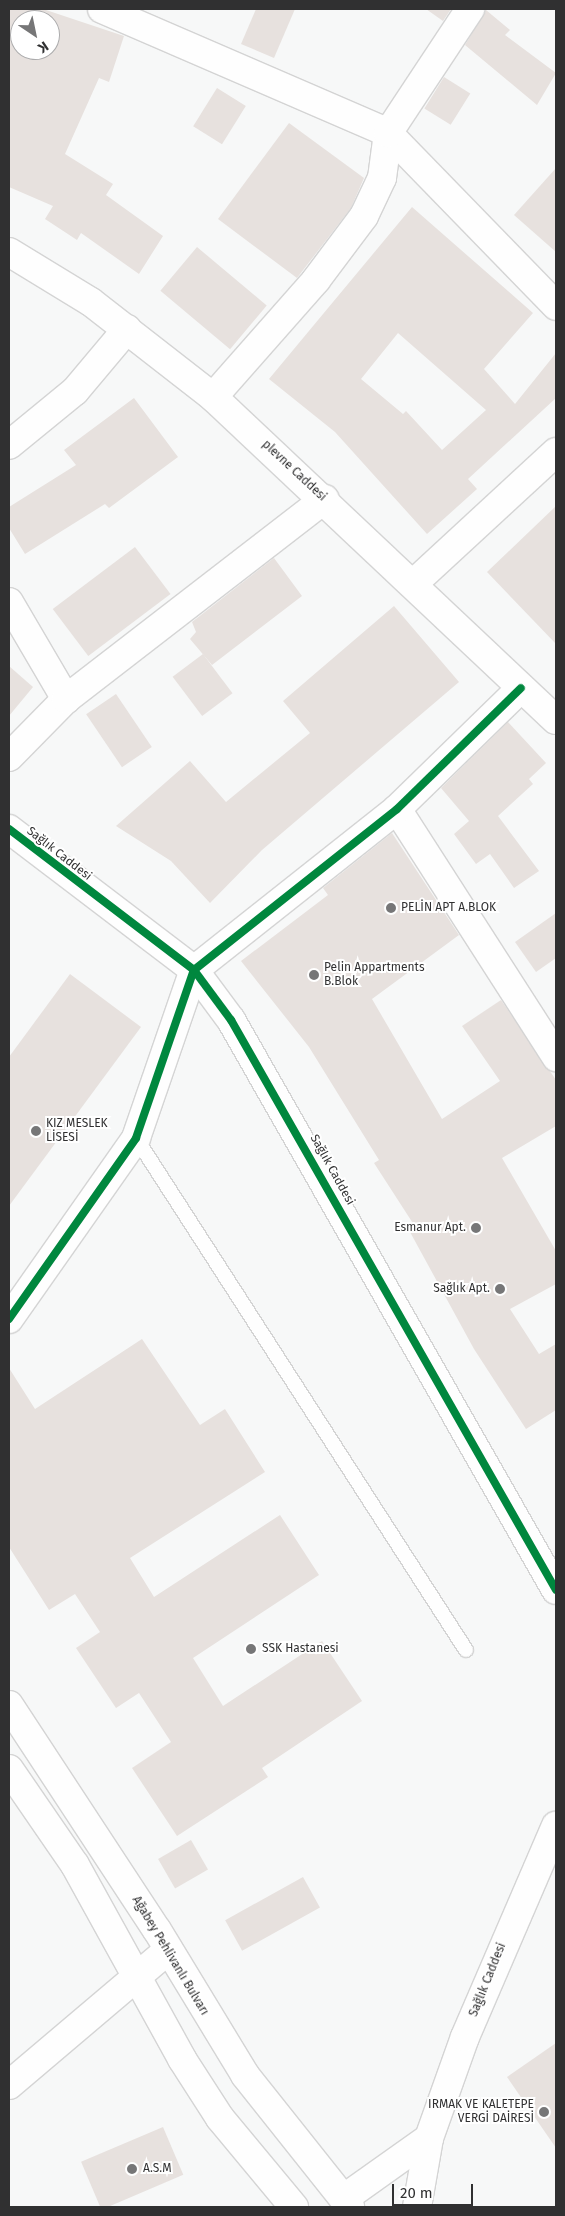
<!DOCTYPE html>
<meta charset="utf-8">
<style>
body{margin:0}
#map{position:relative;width:565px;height:2216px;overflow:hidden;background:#f7f8f8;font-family:"Fira Sans",sans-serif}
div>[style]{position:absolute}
.building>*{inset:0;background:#e7e1de;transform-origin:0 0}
.roads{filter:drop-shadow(1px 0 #d4d4d4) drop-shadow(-1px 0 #d4d4d4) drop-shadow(0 1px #d4d4d4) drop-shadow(0 -1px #d4d4d4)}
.service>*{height:14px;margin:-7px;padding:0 7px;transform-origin:7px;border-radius:7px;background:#fefefe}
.minor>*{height:28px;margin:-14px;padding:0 14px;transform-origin:14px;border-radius:14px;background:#fefefe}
.tertiary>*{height:28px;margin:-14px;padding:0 14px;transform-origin:14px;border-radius:14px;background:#fefefe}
.cycleway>*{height:8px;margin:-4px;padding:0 4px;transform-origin:4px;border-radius:4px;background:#00873e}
.dots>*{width:14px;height:14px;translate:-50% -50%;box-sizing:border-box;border:2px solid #fff;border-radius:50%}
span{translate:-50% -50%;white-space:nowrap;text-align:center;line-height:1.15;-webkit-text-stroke:4px #fff;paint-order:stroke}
.street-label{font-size:12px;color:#303031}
.poi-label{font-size:12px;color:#303031}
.left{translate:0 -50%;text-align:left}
.right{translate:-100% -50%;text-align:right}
.frame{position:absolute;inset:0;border:10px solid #303031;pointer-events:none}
.north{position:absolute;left:10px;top:10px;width:50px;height:50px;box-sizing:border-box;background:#fff;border:1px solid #acacad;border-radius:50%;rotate:146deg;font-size:14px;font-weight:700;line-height:20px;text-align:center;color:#303031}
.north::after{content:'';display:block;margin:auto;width:18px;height:22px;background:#767677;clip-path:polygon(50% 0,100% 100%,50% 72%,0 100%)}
.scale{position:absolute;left:392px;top:2184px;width:81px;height:22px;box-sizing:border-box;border:2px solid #303031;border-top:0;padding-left:6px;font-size:15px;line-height:18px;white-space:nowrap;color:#303031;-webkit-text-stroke:4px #fff;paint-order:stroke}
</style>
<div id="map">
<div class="building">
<i style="clip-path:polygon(evenodd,9px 9px,43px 9px,124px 36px,109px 82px,99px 78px,65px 154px,113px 184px,106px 195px,163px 236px,139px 274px,81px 233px,77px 240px,45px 219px,53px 206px,9px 187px,9px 9px,20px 20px,50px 20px,50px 50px,20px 50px,20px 20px)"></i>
<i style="clip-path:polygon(256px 9px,295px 9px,274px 58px,241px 44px)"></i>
<i style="clip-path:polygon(426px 9px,451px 9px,443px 21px)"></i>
<i style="clip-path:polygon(486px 10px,510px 30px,505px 35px,556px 73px,537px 105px,465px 45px)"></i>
<i style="left:444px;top:77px;width:31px;height:37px;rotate:32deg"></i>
<i style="left:217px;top:88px;width:34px;height:45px;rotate:32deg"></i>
<i style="clip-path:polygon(289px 123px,364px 178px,351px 208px,297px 278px,218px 219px)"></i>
<i style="clip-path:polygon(556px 168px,556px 252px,514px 215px)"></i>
<i style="clip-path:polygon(evenodd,412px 207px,533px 313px,484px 369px,515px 404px,556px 353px,556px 398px,468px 479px,477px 489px,427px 534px,335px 432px,269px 379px,412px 207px,398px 333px,486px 410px,442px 450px,406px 411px,403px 414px,361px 379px,398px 333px)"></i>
<i style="left:197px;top:247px;width:91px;height:57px;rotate:40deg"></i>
<i style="clip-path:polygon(134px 398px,178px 457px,109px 508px,105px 504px,25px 554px,9px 528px,9px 507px,76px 465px,64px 450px)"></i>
<i style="clip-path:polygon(556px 506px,556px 644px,487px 572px)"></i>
<i style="left:135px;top:547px;width:59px;height:103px;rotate:53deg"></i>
<i style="clip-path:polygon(274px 558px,302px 596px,212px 665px,190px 639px,196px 632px,192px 622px)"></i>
<i style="clip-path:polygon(394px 606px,459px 682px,262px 850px,210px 903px,171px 861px,116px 826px,190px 761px,226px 802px,310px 733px,283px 701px)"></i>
<i style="left:203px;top:654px;width:49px;height:38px;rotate:53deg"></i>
<i style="clip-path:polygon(9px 666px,33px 687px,9px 716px)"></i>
<i style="left:116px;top:694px;width:64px;height:36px;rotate:56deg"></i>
<i style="clip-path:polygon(508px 722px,546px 763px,529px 779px,533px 784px,498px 816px,539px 871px,514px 888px,490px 854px,476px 864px,454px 834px,469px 821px,441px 788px)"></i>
<i style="clip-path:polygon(392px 833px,459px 935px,372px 999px,442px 1119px,500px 1081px,462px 1026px,501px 1000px,556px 1080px,556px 1126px,502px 1158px,556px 1251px,556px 1284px,510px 1309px,539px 1354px,556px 1344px,556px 1410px,526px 1429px,474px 1349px,410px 1232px,416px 1228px,374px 1163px,379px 1160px,309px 1047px,241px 961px,328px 895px,323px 888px)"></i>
<i style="clip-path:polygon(556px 913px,556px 958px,536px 972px,515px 942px)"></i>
<i style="clip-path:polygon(70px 974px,141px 1027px,9px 1206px,9px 1057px)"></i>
<i style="clip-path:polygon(142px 1339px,200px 1425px,225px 1409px,265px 1472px,130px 1558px,154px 1597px,280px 1515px,319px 1575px,193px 1658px,223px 1706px,322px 1641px,362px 1701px,262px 1768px,268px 1777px,177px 1836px,132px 1768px,171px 1742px,139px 1693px,116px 1708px,76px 1648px,100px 1632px,75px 1594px,49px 1610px,9px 1547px,9px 1368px,35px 1409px)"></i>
<i style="left:191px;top:1840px;width:34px;height:38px;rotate:60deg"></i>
<i style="left:303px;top:1877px;width:35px;height:89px;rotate:61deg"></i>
<i style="clip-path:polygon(556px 2043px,556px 2148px,507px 2077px)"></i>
<i style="left:163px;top:2127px;width:52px;height:89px;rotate:67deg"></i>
</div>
<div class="roads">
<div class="service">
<i style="left:136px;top:1138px;width:609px;rotate:57.2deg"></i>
</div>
<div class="minor">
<i style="left:102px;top:9px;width:312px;rotate:23.4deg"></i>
<i style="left:388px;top:133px;width:241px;rotate:45.8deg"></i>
<i style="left:213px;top:397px;width:156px;rotate:-48.6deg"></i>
<i style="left:316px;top:280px;width:80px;rotate:-53.1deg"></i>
<i style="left:364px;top:216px;width:42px;rotate:-64.7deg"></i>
<i style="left:382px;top:178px;width:45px;rotate:-82.4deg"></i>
<i style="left:388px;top:133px;width:149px;rotate:-56.5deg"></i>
<i style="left:9px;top:445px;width:85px;rotate:-39.3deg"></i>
<i style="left:75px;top:391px;width:81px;rotate:-50deg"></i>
<i style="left:414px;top:583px;width:193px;rotate:-42.7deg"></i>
<i style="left:9px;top:602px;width:113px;rotate:59.6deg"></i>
<i style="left:9px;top:757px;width:81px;rotate:-45.5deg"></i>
<i style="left:66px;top:699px;width:327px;rotate:-37.7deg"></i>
<i style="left:397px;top:809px;width:295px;rotate:57.3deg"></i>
<i style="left:9px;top:1319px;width:221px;rotate:-54.9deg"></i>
<i style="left:136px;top:1138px;width:178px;rotate:-71deg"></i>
<i style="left:194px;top:970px;width:259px;rotate:-38.4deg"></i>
<i style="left:397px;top:809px;width:173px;rotate:-44.3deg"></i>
<i style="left:9px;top:2085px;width:209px;rotate:-40.3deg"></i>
</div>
<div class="tertiary">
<i style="left:9px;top:252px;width:96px;rotate:31.4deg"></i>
<i style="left:91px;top:302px;width:155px;rotate:37.9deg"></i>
<i style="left:213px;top:397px;width:471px;rotate:43.3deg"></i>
<i style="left:9px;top:829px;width:233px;rotate:37.3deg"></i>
<i style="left:194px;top:970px;width:62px;rotate:53.5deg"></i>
<i style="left:231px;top:1020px;width:656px;rotate:60.31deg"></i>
<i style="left:9px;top:1705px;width:269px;rotate:56.7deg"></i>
<i style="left:157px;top:1930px;width:170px;rotate:58.7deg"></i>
<i style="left:245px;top:2075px;width:169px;rotate:51.5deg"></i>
<i style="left:9px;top:1769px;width:116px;rotate:55.5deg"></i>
<i style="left:75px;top:1865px;width:222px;rotate:61.1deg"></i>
<i style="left:182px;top:2059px;width:70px;rotate:57.2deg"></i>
<i style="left:220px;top:2118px;width:116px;rotate:50.3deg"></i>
<i style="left:346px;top:2197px;width:102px;rotate:-35.4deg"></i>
<i style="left:417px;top:2207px;width:70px;rotate:-80.1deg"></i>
<i style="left:429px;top:2138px;width:107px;rotate:-70.4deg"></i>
<i style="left:465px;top:2037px;width:230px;rotate:-66.7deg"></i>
</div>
</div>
<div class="cycleway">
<i style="left:9px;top:829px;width:233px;rotate:37.3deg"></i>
<i style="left:194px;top:970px;width:62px;rotate:53.5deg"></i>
<i style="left:231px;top:1020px;width:656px;rotate:60.31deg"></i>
<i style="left:9px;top:1319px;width:221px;rotate:-54.9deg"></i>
<i style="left:136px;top:1138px;width:178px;rotate:-71deg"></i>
<i style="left:194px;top:970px;width:259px;rotate:-38.4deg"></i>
<i style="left:397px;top:809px;width:173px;rotate:-44.3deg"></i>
</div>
<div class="dots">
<i style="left:391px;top:908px;background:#767677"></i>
<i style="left:314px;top:975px;background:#767677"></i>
<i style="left:36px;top:1131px;background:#767677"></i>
<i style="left:476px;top:1228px;background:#767677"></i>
<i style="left:500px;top:1289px;background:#767677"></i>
<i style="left:251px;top:1649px;background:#767677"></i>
<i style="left:544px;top:2112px;background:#767677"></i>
<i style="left:132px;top:2169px;background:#767677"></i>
</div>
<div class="street-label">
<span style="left:294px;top:471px;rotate:43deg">plevne Caddesi</span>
<span style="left:59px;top:854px;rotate:38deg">Sağlık Caddesi</span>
<span style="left:332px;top:1170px;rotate:61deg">Sağlık Caddesi</span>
<span style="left:170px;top:1956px;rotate:59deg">Ağabey Pehlivanlı Bulvarı</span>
<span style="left:488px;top:1980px;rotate:-68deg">Sağlık Caddesi</span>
</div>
<div class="poi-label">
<span class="left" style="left:401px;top:908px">PELİN APT A.BLOK</span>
<span class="left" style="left:324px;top:975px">Pelin Appartments<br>B.Blok</span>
<span class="left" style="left:46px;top:1131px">KIZ MESLEK<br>LİSESİ</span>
<span class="right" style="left:466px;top:1228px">Esmanur Apt.</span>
<span class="right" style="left:490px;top:1289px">Sağlık Apt.</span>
<span class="left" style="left:262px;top:1649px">SSK Hastanesi</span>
<span class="right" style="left:534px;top:2112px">IRMAK VE KALETEPE<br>VERGİ DAİRESİ</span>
<span class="left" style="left:143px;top:2169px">A.S.M</span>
</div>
<div class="frame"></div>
<div class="north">K</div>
<div class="scale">20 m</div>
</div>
